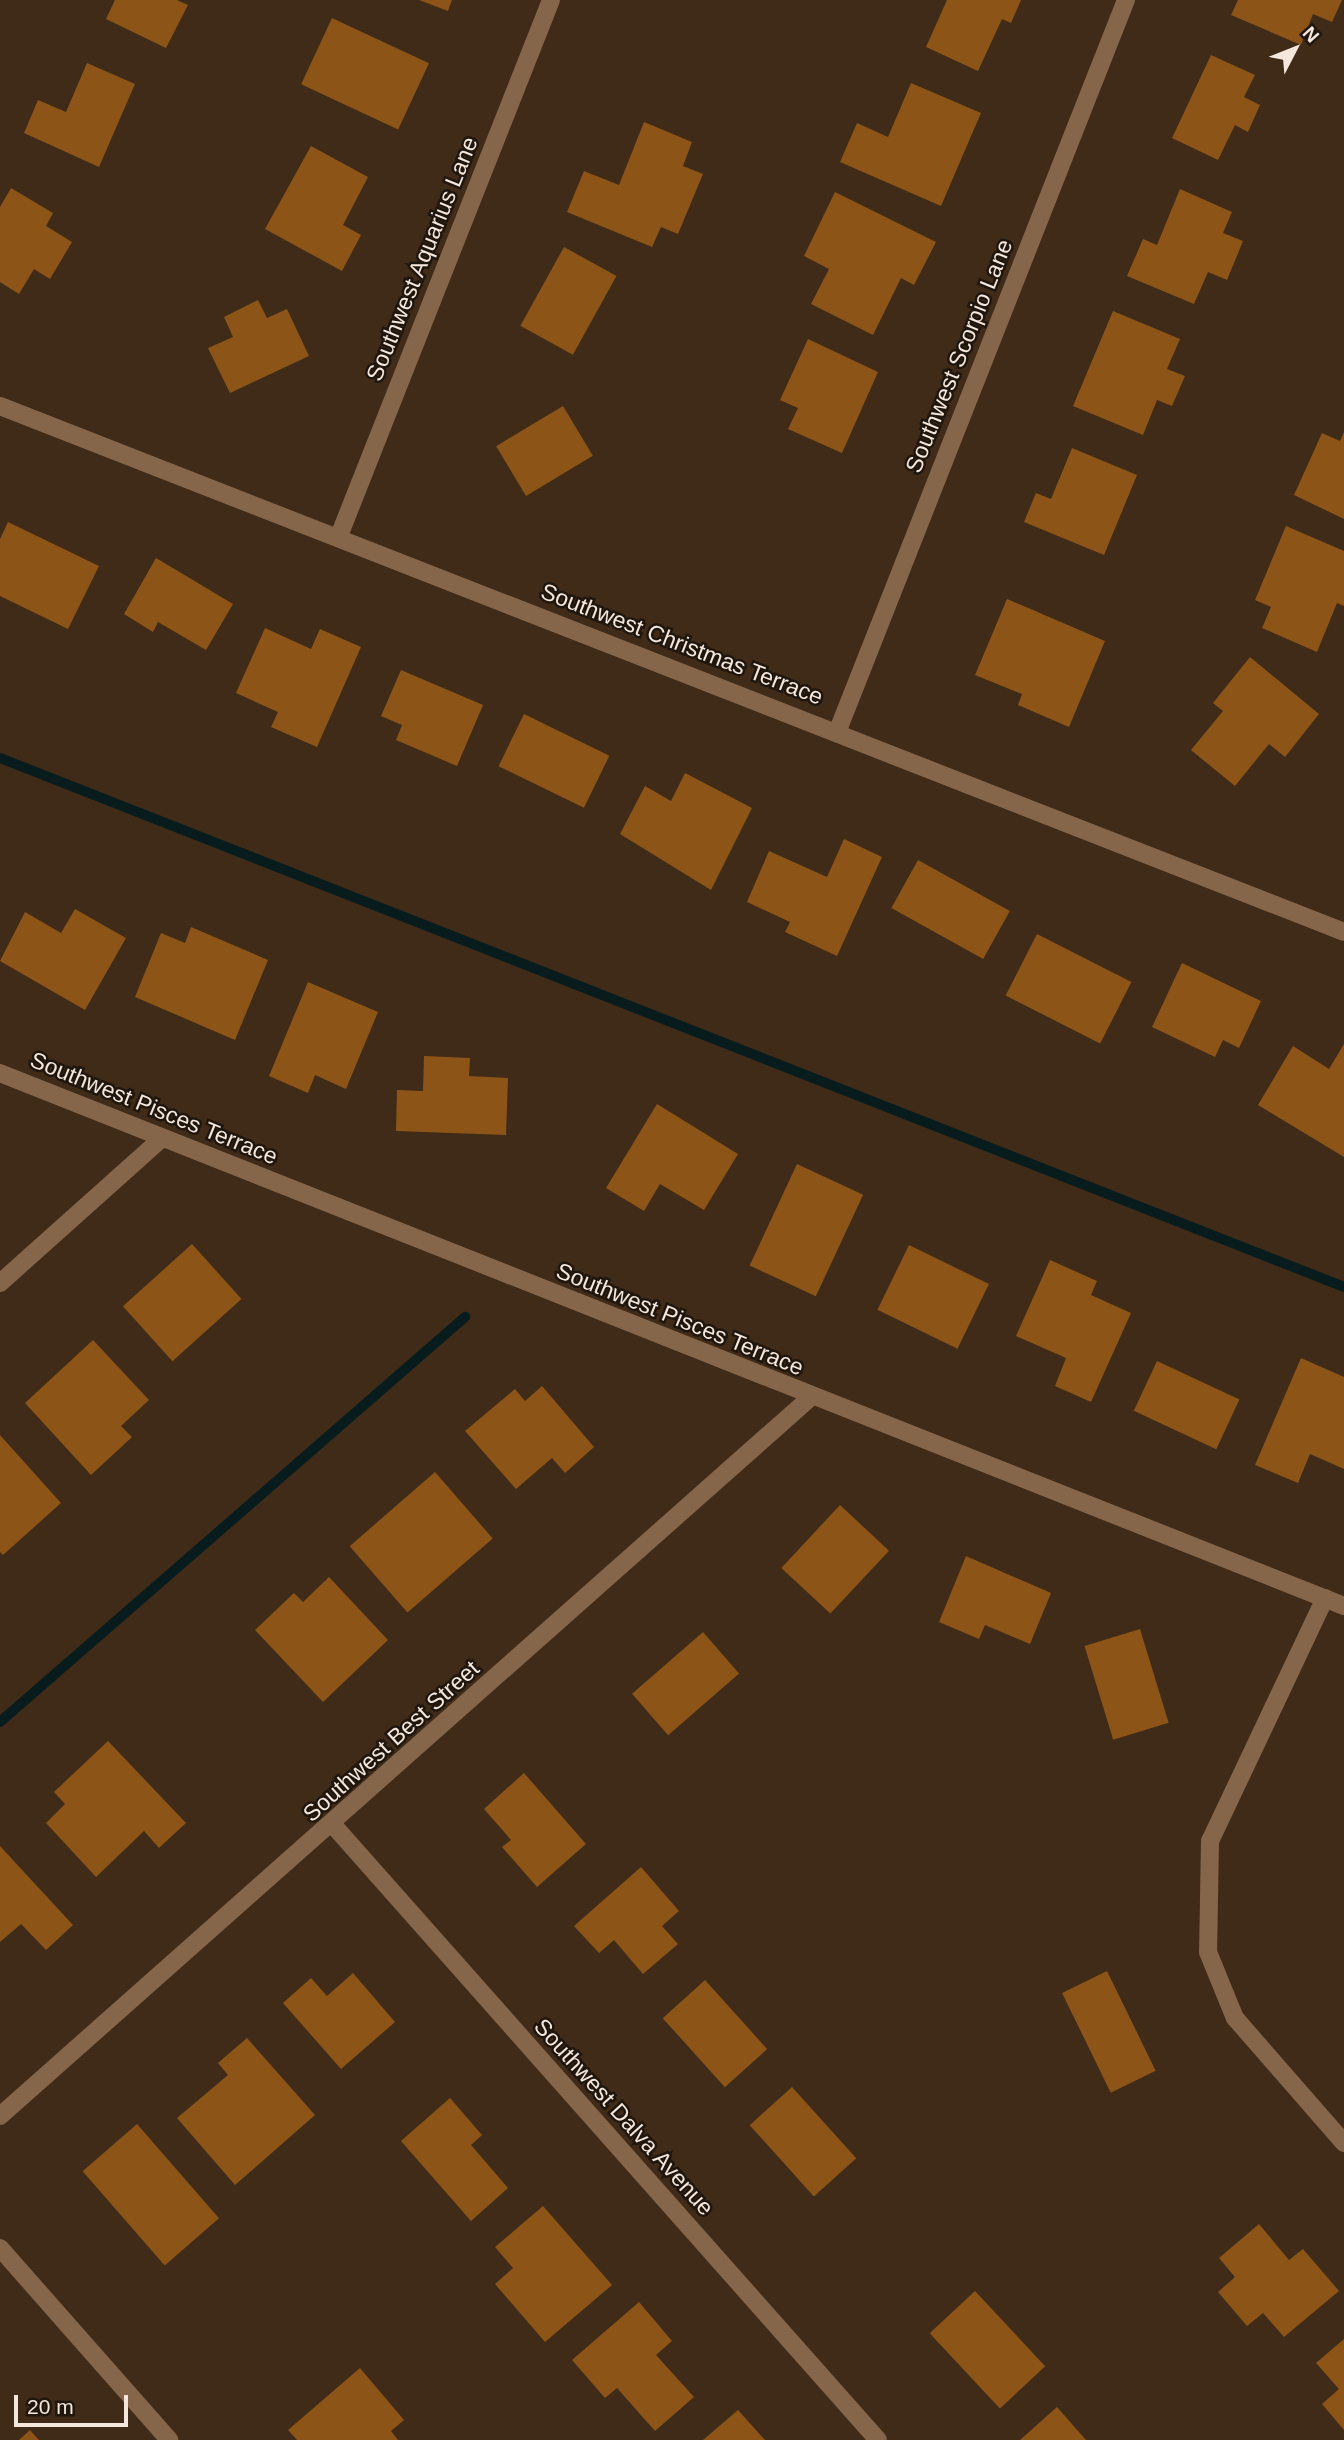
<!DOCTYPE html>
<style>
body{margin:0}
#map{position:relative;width:1344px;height:2440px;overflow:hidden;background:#3f2b18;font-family:Helvetica,sans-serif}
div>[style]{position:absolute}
.stream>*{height:10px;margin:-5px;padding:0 5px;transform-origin:5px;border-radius:5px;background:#081b1d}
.building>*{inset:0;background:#8c5417;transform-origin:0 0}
.street>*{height:18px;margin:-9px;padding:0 9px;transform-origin:9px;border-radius:9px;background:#86664a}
span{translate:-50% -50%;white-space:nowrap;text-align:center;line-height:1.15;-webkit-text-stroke:5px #1f160e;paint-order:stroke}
.street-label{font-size:23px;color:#f5e7dc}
.north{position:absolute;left:1260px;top:14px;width:70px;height:70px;-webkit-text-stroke:5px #1f160e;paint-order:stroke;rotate:48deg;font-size:19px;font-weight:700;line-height:28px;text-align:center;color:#f5e7dc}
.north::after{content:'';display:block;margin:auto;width:24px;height:32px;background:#f5e7dc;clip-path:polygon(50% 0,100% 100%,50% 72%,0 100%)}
.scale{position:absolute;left:14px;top:2395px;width:114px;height:32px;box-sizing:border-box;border:4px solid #f5e7dc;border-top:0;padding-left:9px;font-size:21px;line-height:24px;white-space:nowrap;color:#f5e7dc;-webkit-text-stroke:5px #1f160e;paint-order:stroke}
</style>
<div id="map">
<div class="stream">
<i style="left:0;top:758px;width:1444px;rotate:21.48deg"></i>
<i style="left:0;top:1722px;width:617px;rotate:-41.05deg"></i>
</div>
<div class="building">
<i style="clip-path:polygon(115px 0,177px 0,188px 5px,166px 48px,106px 19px)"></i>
<i style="clip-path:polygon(419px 0,452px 0,448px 11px)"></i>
<i style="clip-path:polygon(947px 0,1021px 0,1011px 23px,1002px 19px,978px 71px,926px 47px)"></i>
<i style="clip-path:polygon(1238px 0,1342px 0,1332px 22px,1313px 14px,1301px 45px,1231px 15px)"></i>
<i style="left:332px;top:18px;width:107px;height:73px;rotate:25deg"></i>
<i style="clip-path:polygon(1211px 55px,1255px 75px,1244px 97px,1260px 105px,1248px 132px,1235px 125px,1218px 160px,1172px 138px)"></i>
<i style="clip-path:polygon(87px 63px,135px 84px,99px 167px,24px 133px,38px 100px,66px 112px)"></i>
<i style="clip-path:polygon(911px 83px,981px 113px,941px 206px,840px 162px,857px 123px,888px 137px)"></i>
<i style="clip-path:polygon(644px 122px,692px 142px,683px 166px,703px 174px,678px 234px,661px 227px,652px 247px,567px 212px,584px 171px,619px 185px)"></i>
<i style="clip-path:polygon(311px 146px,368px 177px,343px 225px,361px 235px,342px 271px,265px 229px)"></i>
<i style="clip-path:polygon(11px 188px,53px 213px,46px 226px,72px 242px,50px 279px,34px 269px,19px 294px,0 282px,0 207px)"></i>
<i style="clip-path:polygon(1180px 189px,1232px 212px,1223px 233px,1243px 241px,1227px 280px,1208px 272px,1194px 304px,1127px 276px,1143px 239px,1157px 245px)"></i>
<i style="clip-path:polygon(835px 192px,936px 242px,914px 285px,901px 278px,873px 335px,811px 304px,829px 269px,804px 256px)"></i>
<i style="left:564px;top:247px;width:60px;height:90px;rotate:29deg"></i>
<i style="clip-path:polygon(258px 300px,267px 318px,287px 309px,309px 356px,230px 393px,208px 348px,233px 337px,224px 317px)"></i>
<i style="clip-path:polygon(1113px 311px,1180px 339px,1167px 369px,1185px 376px,1172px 406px,1157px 400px,1143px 435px,1073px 406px)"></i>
<i style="clip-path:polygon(808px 339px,878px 372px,842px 453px,788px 429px,798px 408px,780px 400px)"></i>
<i style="left:563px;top:406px;width:58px;height:78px;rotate:59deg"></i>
<i style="clip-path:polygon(1344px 432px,1344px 519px,1294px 495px,1322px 433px,1340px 441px)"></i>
<i style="clip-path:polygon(1072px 448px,1137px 475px,1104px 555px,1024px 522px,1036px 493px,1051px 499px)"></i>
<i style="clip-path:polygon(8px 522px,99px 566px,68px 629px,0 596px,0 539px)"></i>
<i style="clip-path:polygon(1286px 526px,1344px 551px,1344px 606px,1337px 603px,1317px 652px,1262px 628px,1271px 607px,1255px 600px)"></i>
<i style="clip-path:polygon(156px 558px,233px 604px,206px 650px,158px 622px,153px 632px,124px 614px)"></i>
<i style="clip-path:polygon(1007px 599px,1105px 641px,1069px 727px,1018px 705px,1022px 694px,975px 675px)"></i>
<i style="clip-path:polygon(265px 628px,311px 649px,320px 629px,361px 647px,317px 747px,271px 727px,278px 712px,236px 693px)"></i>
<i style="clip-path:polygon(1250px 657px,1319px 714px,1285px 757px,1269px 744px,1235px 786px,1191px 750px,1223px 711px,1213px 703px)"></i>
<i style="clip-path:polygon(401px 670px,483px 705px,457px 766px,396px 740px,402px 725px,381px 716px)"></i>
<i style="left:524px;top:714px;width:95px;height:58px;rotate:26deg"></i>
<i style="clip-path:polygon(685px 773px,752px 808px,711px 890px,620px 834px,645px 786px,671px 801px)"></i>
<i style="clip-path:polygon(844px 839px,882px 857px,837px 956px,785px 932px,790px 922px,747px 902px,769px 851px,827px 877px)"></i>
<i style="left:918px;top:860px;width:105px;height:55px;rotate:29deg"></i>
<i style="clip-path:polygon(75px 909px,126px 938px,85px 1010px,0 961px,25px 912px,61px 933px)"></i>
<i style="clip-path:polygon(191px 927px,268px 960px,235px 1040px,135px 997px,161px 933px,185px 943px)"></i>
<i style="left:1037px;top:934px;width:106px;height:69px;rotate:27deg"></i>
<i style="clip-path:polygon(1182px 963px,1261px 1001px,1239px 1048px,1223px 1040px,1215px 1057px,1152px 1027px)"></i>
<i style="clip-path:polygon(308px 982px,378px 1012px,346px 1089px,315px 1075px,308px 1093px,269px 1076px)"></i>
<i style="clip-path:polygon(1344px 1044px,1344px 1157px,1258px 1105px,1293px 1046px,1329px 1069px)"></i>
<i style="clip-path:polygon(424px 1056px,470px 1058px,469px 1076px,508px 1078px,506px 1135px,396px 1131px,397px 1090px,423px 1091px)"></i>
<i style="clip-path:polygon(657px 1104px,738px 1154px,704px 1210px,660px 1184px,644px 1211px,606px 1188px)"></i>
<i style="left:797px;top:1164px;width:73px;height:112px;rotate:25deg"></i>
<i style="left:192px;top:1244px;width:74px;height:93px;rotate:48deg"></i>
<i style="left:909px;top:1245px;width:89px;height:72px;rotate:26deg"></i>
<i style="clip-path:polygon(1050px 1260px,1097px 1281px,1091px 1295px,1131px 1313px,1091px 1402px,1055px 1386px,1066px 1358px,1016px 1336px)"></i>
<i style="clip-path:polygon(93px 1340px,149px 1400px,121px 1426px,132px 1437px,91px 1475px,25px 1403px)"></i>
<i style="clip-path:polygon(1301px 1358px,1344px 1377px,1344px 1469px,1310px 1454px,1298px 1483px,1255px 1465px)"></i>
<i style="left:1157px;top:1361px;width:91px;height:55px;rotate:25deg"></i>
<i style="clip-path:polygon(542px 1386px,594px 1447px,565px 1473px,552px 1458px,516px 1489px,465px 1431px,515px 1389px,525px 1401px)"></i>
<i style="clip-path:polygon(0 1435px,61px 1503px,3px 1555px,0 1552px)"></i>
<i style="left:435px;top:1472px;width:88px;height:113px;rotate:49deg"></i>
<i style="left:840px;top:1505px;width:67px;height:86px;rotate:43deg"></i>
<i style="clip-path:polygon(966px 1556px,1051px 1593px,1030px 1644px,985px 1625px,979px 1639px,939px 1622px)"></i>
<i style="clip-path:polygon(329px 1577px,388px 1640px,323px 1702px,255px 1630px,294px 1593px,303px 1602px)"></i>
<i style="left:1140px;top:1629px;width:98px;height:58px;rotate:73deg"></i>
<i style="left:703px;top:1632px;width:55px;height:94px;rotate:49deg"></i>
<i style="clip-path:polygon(108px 1741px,186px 1823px,159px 1848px,144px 1831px,96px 1877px,46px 1823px,65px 1804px,54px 1792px)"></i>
<i style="clip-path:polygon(524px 1773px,586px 1844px,537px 1887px,502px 1847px,511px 1840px,484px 1809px)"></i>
<i style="clip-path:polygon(0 1846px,73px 1925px,46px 1950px,21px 1924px,0 1942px)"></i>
<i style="clip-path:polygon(641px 1867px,679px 1911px,662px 1926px,678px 1944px,643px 1974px,614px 1940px,599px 1953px,574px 1926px)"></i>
<i style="left:1107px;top:1971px;width:111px;height:50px;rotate:64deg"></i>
<i style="clip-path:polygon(353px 1973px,395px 2022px,341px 2069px,283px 2003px,311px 1978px,327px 1996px)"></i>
<i style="left:705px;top:1980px;width:93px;height:57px;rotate:48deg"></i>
<i style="clip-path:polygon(247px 2038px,315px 2115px,235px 2185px,177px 2118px,228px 2075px,218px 2063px)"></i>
<i style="left:792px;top:2087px;width:96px;height:57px;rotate:48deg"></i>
<i style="clip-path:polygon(450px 2098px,482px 2135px,471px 2145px,508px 2188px,471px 2221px,401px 2141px)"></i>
<i style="left:137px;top:2124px;width:125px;height:72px;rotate:49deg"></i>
<i style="clip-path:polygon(543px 2206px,612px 2285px,545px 2342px,495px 2284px,513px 2268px,495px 2247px)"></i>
<i style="clip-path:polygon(1259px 2224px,1289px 2260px,1303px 2249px,1339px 2291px,1284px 2337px,1263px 2313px,1247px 2326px,1218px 2292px,1235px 2277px,1219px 2258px)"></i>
<i style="left:975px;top:2291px;width:103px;height:62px;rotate:47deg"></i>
<i style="clip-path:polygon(639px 2302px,672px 2341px,656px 2355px,694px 2397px,655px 2431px,617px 2388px,605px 2398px,572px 2360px)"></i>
<i style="clip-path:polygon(1344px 2339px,1344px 2430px,1322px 2404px,1339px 2389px,1316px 2363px)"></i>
<i style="clip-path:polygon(360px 2368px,404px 2420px,391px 2431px,398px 2440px,297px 2440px,288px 2430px)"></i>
<i style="clip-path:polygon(1057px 2407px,1086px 2440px,1020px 2440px)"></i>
<i style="clip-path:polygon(738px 2410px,765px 2440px,703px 2440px)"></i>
<i style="clip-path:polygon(30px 2430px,39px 2440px,19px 2440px)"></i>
</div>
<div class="street">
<i style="left:0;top:406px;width:1443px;rotate:21.37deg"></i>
<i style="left:339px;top:536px;width:576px;rotate:-68.42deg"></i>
<i style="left:838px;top:730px;width:785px;rotate:-68.47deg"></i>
<i style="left:0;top:1073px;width:1446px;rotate:21.63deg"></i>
<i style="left:0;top:1283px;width:217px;rotate:-41.8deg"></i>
<i style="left:1325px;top:1598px;width:269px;rotate:115.3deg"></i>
<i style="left:1210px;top:1841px;width:111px;rotate:91deg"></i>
<i style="left:1208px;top:1952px;width:71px;rotate:67.8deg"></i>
<i style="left:1235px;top:2018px;width:166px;rotate:48.9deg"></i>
<i style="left:334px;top:1826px;width:820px;rotate:48.46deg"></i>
<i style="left:0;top:2116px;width:1084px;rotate:-41.56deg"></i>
<i style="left:0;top:2248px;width:256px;rotate:48.6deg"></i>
</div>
<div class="street-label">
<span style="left:422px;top:259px;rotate:-68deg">Southwest Aquarius Lane</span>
<span style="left:959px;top:356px;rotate:-68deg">Southwest Scorpio Lane</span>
<span style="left:682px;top:644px;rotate:21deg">Southwest Christmas Terrace</span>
<span style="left:154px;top:1108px;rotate:22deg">Southwest Pisces Terrace</span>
<span style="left:680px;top:1319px;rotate:22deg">Southwest Pisces Terrace</span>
<span style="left:391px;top:1741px;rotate:-42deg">Southwest Best Street</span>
<span style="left:624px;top:2117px;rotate:48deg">Southwest Dalva Avenue</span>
</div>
<div class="north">N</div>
<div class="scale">20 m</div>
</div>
